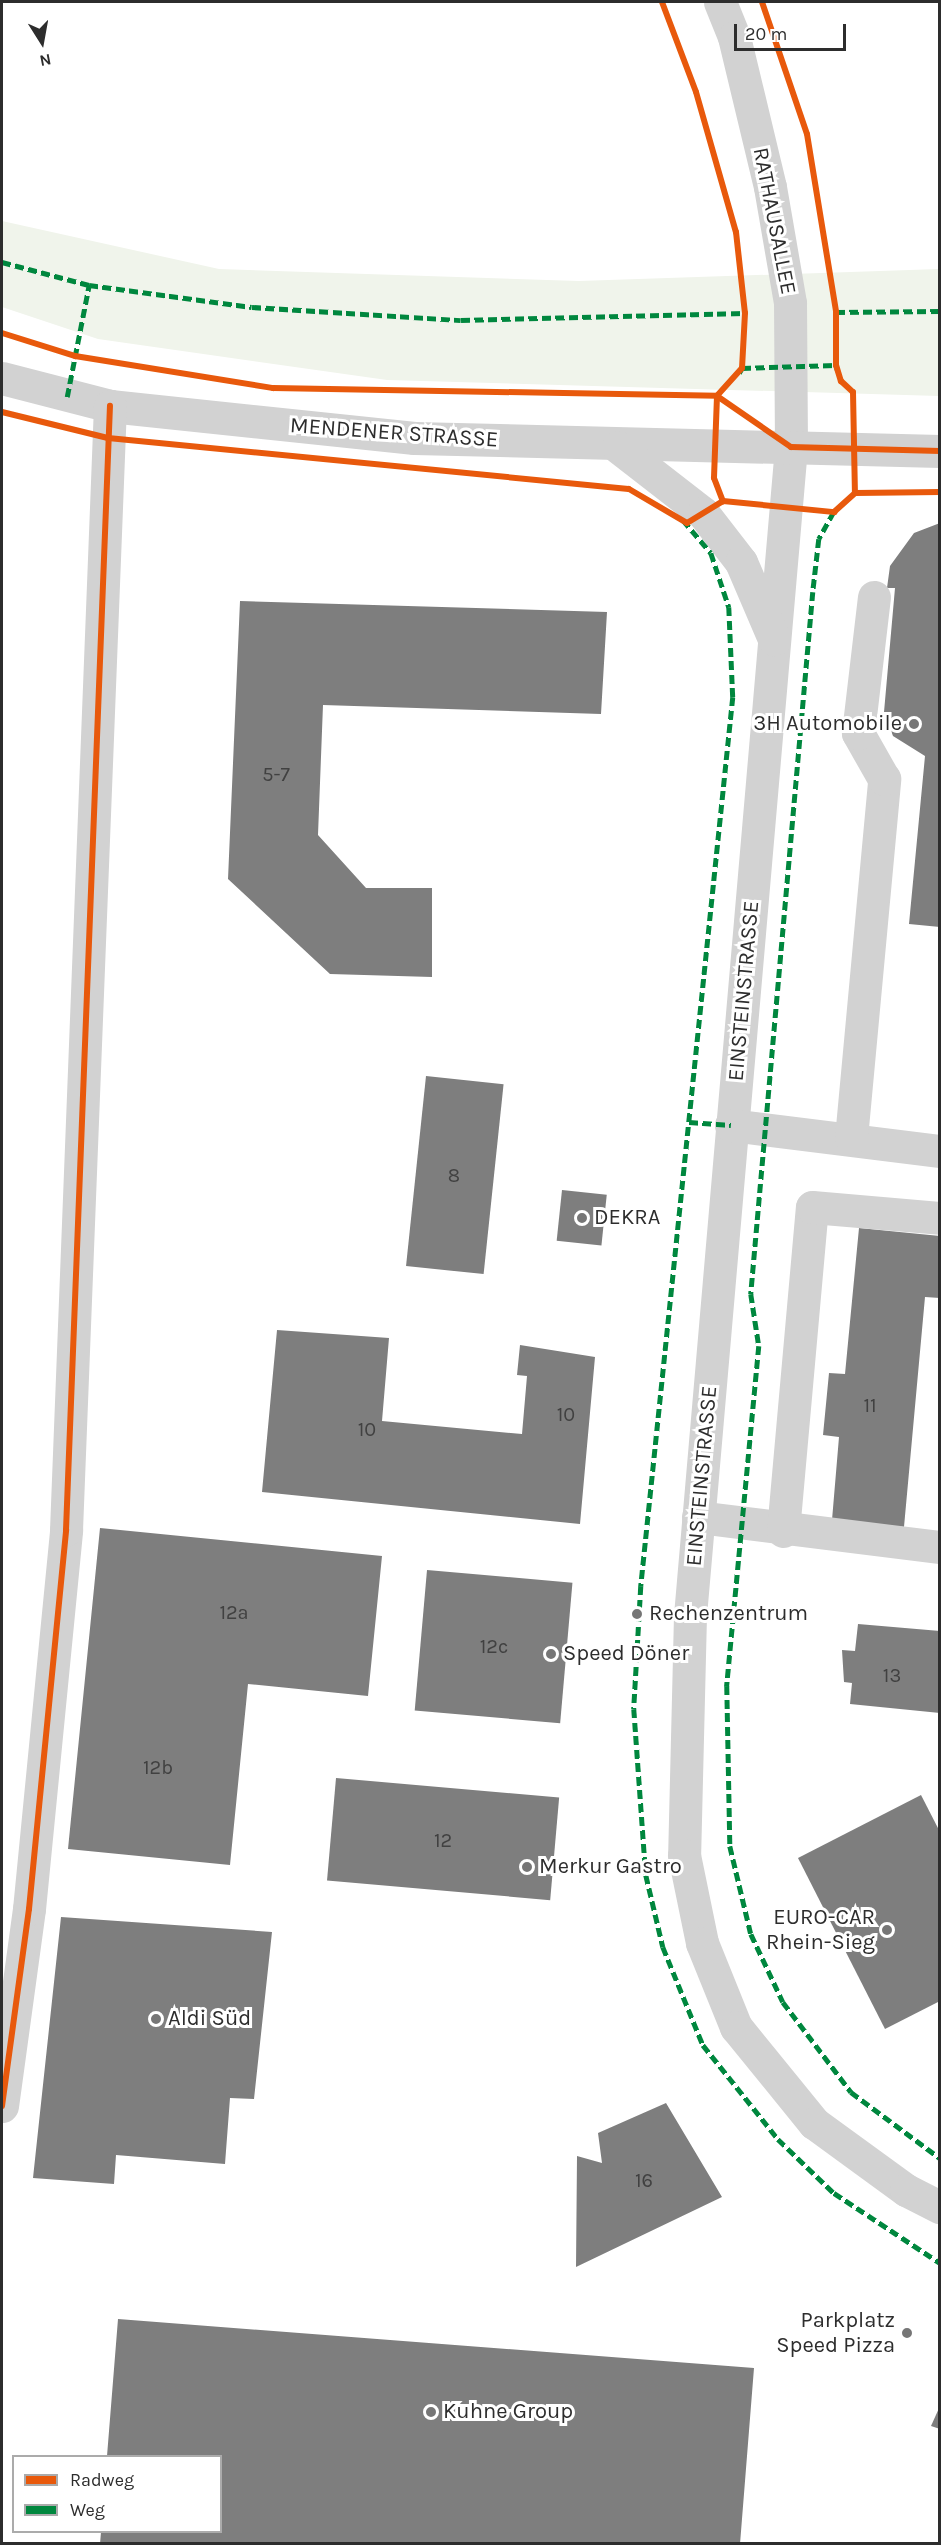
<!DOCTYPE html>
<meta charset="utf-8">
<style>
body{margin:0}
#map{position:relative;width:941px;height:2545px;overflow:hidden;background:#fff;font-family:Karla,sans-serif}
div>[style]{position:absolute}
.green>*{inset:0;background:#f0f4eb}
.building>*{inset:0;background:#7e7e7e;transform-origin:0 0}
.minor>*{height:33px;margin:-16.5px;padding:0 16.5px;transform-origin:16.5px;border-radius:16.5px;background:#d2d2d2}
.quiet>*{height:4.5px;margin-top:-2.25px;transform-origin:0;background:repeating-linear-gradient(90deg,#00873e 0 9px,transparent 0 13.5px)}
.cycleway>*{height:6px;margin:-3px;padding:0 3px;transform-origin:3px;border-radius:3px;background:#e8590c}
.dots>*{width:16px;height:16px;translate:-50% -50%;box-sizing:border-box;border:3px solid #fff;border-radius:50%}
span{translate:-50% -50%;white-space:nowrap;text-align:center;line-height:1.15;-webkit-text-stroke:6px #fff;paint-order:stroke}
.number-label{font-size:20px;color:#414141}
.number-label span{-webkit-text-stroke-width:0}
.street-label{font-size:22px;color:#2d2d2d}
.poi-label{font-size:22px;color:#2d2d2d}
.right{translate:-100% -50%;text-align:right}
.left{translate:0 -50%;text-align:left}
.frame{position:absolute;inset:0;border:3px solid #2d2d2d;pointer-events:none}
.legend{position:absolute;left:12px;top:2455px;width:210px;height:78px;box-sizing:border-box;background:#fff;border:2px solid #ababab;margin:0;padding:8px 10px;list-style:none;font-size:18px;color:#2d2d2d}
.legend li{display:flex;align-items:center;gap:12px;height:30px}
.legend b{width:30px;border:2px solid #ababab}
.north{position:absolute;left:12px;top:12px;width:60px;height:60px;-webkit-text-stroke:4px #fff;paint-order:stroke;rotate:169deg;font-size:16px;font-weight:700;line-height:24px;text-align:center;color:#2d2d2d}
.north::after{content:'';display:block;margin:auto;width:21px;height:27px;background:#2d2d2d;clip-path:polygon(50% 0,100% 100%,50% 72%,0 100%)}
.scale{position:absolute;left:734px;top:24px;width:112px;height:27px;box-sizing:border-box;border:3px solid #2d2d2d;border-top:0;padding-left:8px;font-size:18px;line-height:21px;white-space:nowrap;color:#2d2d2d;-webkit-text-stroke:4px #fff;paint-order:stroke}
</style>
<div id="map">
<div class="green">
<i style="clip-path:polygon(2px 221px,219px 269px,579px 281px,939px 269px,939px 396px,387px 380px,98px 339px,2px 307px)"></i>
</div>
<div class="building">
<i style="clip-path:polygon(940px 523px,940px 927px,909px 924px,925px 756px,893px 736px,884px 712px,895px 588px,887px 588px,890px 566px,914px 533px)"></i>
<i style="clip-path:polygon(240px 601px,607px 612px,601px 714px,323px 705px,318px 835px,366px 888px,432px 888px,432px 977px,330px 974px,228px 879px)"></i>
<i style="left:426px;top:1076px;width:78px;height:191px;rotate:6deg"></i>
<i style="left:562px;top:1190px;width:45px;height:51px;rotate:6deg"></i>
<i style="clip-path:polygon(859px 1228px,940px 1236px,940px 1298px,925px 1297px,904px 1527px,832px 1520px,839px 1437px,823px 1435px,829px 1373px,845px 1374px)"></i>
<i style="clip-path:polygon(277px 1330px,389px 1338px,382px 1421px,522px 1434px,527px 1376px,517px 1375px,520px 1345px,595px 1357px,580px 1524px,262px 1492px)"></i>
<i style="clip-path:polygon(100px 1528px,382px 1556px,368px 1696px,248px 1684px,230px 1865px,68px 1849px)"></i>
<i style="left:427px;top:1570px;width:146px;height:141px;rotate:5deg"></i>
<i style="clip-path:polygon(858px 1624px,940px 1631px,940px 1713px,850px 1704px,852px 1683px,844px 1682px,842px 1650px,855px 1651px)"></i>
<i style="left:336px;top:1778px;width:224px;height:103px;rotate:5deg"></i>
<i style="clip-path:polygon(921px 1795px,940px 1832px,940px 2001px,885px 2029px,798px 1858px)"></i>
<i style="clip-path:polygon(61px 1917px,272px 1932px,254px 2099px,230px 2098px,225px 2164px,116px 2155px,114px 2184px,33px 2178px)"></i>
<i style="clip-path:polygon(666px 2103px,722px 2197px,576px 2267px,577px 2156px,602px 2163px,598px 2133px)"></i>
<i style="clip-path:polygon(118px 2319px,754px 2368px,740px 2544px,100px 2544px,101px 2532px,220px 2532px,220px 2456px,107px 2456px)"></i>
<i style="clip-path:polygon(940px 2406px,940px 2429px,931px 2426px)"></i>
</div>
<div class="minor">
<i style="left:720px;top:2px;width:38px;rotate:68deg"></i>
<i style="left:734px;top:37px;width:154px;rotate:76.5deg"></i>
<i style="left:770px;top:187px;width:118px;rotate:80.2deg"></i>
<i style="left:790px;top:303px;width:144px;rotate:89.6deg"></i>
<i style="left:791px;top:447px;width:1172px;rotate:94.94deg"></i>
<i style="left:690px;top:1615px;width:240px;rotate:91.4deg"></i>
<i style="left:684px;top:1855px;width:90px;rotate:78.4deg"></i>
<i style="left:702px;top:1943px;width:91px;rotate:68deg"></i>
<i style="left:736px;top:2027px;width:124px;rotate:50.9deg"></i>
<i style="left:814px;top:2123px;width:114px;rotate:36.1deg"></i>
<i style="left:906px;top:2190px;width:38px;rotate:27deg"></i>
<i style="left:2px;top:378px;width:112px;rotate:14.5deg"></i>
<i style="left:110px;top:406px;width:306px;rotate:6deg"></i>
<i style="left:414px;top:438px;width:526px;rotate:1.42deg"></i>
<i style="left:618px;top:447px;width:108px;rotate:37.8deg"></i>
<i style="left:703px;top:513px;width:62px;rotate:52.2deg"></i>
<i style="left:741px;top:562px;width:84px;rotate:66.8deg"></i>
<i style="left:731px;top:1125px;width:211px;rotate:7.1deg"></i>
<i style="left:851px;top:1138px;width:361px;rotate:-84.7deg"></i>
<i style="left:884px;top:779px;width:53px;rotate:-119.5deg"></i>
<i style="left:858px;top:733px;width:137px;rotate:-83.3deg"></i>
<i style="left:698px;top:1517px;width:244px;rotate:7.1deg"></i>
<i style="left:783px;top:1531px;width:325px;rotate:-84.9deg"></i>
<i style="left:812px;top:1207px;width:128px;rotate:4.9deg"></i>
<i style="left:2px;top:2106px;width:199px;rotate:-82.2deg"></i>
<i style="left:29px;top:1909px;width:381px;rotate:-84.4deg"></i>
<i style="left:66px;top:1530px;width:1125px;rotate:-87.76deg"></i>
</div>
<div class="quiet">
<i style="left:2px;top:262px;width:90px;rotate:14.8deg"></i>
<i style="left:89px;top:285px;width:164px;rotate:7.7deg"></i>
<i style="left:252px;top:307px;width:209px;rotate:3.6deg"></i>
<i style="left:461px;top:320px;width:284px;rotate:-1.4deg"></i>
<i style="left:836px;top:312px;width:104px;rotate:-0.6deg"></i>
<i style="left:739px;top:373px;width:6px;rotate:-59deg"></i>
<i style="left:742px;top:368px;width:94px;rotate:-1.8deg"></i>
<i style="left:836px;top:365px;width:6px;rotate:72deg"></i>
<i style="left:67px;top:397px;width:114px;rotate:-78.9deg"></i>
<i style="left:834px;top:512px;width:31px;rotate:119deg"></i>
<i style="left:819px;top:539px;width:53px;rotate:96.5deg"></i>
<i style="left:813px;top:592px;width:705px;rotate:95.05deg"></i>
<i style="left:751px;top:1294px;width:53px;rotate:81.3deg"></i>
<i style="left:759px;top:1346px;width:342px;rotate:95.4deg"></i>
<i style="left:727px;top:1686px;width:160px;rotate:88.9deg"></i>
<i style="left:730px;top:1846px;width:90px;rotate:76.6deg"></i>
<i style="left:751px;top:1934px;width:75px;rotate:64.8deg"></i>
<i style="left:783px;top:2002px;width:113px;rotate:52.9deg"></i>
<i style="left:851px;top:2092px;width:111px;rotate:36.6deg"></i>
<i style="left:683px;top:520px;width:43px;rotate:49.7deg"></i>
<i style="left:711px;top:553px;width:57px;rotate:71.6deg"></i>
<i style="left:729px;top:607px;width:90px;rotate:87.5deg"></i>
<i style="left:733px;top:697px;width:894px;rotate:95.91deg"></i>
<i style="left:641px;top:1586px;width:123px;rotate:93.3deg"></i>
<i style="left:634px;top:1709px;width:166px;rotate:85.9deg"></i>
<i style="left:646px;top:1875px;width:74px;rotate:76.7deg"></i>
<i style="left:663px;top:1947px;width:106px;rotate:67.8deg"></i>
<i style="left:703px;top:2045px;width:120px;rotate:51.4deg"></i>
<i style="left:778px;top:2139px;width:78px;rotate:44deg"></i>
<i style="left:834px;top:2193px;width:127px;rotate:33.4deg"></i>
<i style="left:689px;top:1122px;width:42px;rotate:4.1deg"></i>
</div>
<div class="cycleway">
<i style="left:662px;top:2px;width:96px;rotate:69.3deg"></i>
<i style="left:696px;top:92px;width:146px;rotate:74.1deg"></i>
<i style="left:736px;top:232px;width:81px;rotate:83.7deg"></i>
<i style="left:745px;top:313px;width:55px;rotate:93.1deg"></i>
<i style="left:742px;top:368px;width:38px;rotate:132deg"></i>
<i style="left:717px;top:396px;width:82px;rotate:92.1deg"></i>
<i style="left:714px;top:478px;width:25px;rotate:69deg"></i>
<i style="left:762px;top:2px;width:139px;rotate:71.2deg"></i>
<i style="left:807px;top:134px;width:180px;rotate:80.7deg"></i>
<i style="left:836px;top:312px;width:53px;rotate:90deg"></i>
<i style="left:836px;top:365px;width:17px;rotate:73deg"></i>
<i style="left:841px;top:381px;width:16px;rotate:43deg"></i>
<i style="left:853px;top:392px;width:101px;rotate:88.9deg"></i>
<i style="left:2px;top:333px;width:77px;rotate:17.5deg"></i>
<i style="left:75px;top:356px;width:201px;rotate:9.2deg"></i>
<i style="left:273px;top:388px;width:444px;rotate:1deg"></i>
<i style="left:717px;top:396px;width:90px;rotate:34.6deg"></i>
<i style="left:791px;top:447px;width:149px;rotate:1.5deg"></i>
<i style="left:2px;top:412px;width:109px;rotate:13.8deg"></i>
<i style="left:108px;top:438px;width:523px;rotate:5.59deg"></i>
<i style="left:629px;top:489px;width:67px;rotate:30.4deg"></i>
<i style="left:687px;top:523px;width:42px;rotate:-31.4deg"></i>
<i style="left:723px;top:501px;width:112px;rotate:5.7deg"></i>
<i style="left:834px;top:512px;width:28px;rotate:-42deg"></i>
<i style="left:855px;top:493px;width:85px;rotate:-0.7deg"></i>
<i style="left:2px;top:2106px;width:199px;rotate:-82.2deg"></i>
<i style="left:29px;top:1909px;width:381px;rotate:-84.4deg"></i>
<i style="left:66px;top:1530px;width:1125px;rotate:-87.76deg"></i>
</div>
<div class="dots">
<i style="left:914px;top:724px;background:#767676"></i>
<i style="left:582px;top:1218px;background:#767676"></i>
<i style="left:637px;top:1614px;background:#767676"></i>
<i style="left:551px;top:1654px;background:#767676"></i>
<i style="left:527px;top:1867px;background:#767676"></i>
<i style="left:887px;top:1930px;background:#767676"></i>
<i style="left:156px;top:2019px;background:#767676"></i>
<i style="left:907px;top:2333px;background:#767676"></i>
<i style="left:431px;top:2412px;background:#767676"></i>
</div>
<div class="number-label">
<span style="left:276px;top:774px">5-7</span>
<span style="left:454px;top:1175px">8</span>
<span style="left:870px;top:1405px">11</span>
<span style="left:566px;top:1414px">10</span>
<span style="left:367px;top:1429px">10</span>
<span style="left:234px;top:1612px">12a</span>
<span style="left:494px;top:1646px">12c</span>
<span style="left:892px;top:1675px">13</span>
<span style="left:158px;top:1767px">12b</span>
<span style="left:443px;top:1840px">12</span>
<span style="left:644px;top:2180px">16</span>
</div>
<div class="street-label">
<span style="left:774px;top:221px;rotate:79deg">RATHAUSALLEE</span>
<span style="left:394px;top:433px;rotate:4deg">MENDENER STRASSE</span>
<span style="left:744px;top:991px;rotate:-85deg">EINSTEINSTRASSE</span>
<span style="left:702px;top:1476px;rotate:-85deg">EINSTEINSTRASSE</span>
</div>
<div class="poi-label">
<span class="right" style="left:902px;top:724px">3H Automobile</span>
<span class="left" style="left:594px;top:1218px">DEKRA</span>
<span class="left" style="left:649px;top:1614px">Rechenzentrum</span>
<span class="left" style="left:563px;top:1654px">Speed Döner</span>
<span class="left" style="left:539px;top:1867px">Merkur Gastro</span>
<span class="right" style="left:875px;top:1930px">EURO-CAR<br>Rhein-Sieg</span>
<span class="left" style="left:168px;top:2019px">Aldi Süd</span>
<span class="right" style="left:895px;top:2333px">Parkplatz<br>Speed Pizza</span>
<span class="left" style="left:443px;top:2412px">Kuhne Group</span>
</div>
<div class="frame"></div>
<ul class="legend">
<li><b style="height:8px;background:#e8590c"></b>Radweg</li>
<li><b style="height:8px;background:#00873e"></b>Weg</li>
</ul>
<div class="north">N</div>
<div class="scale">20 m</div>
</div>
